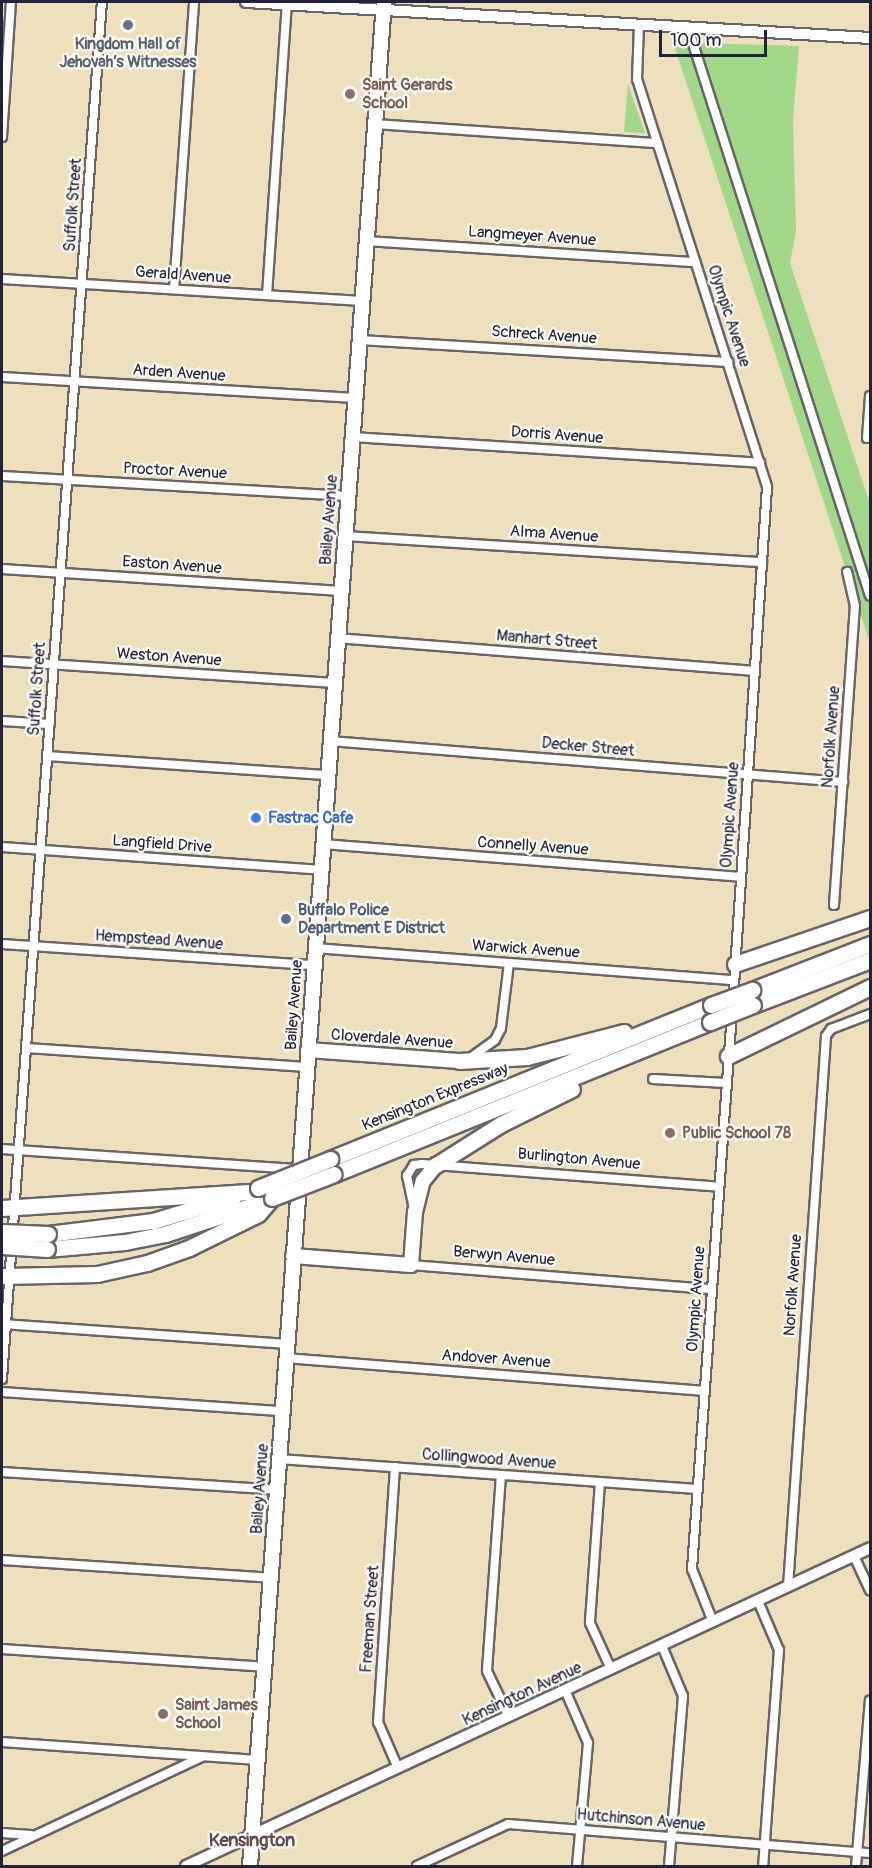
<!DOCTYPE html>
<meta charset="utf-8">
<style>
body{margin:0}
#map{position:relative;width:872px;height:1868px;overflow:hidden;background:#eedfbd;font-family:Pangolin,sans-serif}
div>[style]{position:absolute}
.green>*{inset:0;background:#a2d889}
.roads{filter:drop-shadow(2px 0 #696468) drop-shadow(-2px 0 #696468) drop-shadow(0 2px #696468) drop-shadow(0 -2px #696468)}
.minor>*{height:8px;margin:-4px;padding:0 4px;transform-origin:4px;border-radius:4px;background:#fff}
.tertiary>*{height:10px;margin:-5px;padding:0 5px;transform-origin:5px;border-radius:5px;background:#fff}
.primary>*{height:14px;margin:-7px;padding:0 7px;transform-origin:7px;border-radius:7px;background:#fff}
.motorway>*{height:15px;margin:-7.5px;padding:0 7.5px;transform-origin:7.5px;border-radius:7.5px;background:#fff}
.bridges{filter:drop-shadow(2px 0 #696468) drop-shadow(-2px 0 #696468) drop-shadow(0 2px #696468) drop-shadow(0 -2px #696468)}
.motorway-bridge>*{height:15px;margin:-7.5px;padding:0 7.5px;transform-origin:7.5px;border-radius:7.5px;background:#fff}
.dots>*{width:16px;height:16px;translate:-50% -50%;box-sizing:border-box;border:3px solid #fdfcf7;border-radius:50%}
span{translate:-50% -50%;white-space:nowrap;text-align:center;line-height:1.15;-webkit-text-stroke:4.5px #fdfcf7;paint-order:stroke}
.worship-label{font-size:16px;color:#5b616d;font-weight:700}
.education-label{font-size:16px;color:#785e54;font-weight:700}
.left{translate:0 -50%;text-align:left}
.street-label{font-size:16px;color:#22223b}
.shop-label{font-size:16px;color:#366cbe;font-weight:700}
.service-label{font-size:16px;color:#4e5e75;font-weight:700}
.neighbourhood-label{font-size:18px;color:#644950;font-weight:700}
.frame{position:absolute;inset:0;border:3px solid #22223b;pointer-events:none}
.scale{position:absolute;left:659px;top:30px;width:108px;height:27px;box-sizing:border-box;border:3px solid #22223b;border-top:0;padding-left:8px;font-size:18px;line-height:21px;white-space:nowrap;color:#22223b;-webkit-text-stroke:4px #fdfcf7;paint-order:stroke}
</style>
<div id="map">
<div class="green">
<i style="clip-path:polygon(673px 42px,799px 46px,793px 120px,796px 231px,790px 263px,870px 504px,870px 643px)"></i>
<i style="clip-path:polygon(628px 84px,645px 133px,624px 132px)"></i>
</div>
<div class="roads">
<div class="minor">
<i style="left:639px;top:25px;width:54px;rotate:92.1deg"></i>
<i style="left:637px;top:79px;width:428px;rotate:72.3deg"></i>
<i style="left:767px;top:487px;width:514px;rotate:93.79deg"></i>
<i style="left:688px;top:28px;width:596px;rotate:72.23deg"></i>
<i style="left:375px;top:124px;width:283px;rotate:3.9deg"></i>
<i style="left:2px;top:137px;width:135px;rotate:-86.2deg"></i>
<i style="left:366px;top:241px;width:330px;rotate:3.7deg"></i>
<i style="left:2px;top:279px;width:361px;rotate:3.5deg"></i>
<i style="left:174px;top:289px;width:288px;rotate:-86deg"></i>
<i style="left:267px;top:295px;width:294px;rotate:-86.1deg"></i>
<i style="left:359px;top:340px;width:370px;rotate:3.4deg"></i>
<i style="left:2px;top:377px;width:354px;rotate:3.4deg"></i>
<i style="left:352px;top:437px;width:409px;rotate:3.6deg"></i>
<i style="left:867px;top:438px;width:42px;rotate:-85.9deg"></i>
<i style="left:2px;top:476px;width:347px;rotate:3.3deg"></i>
<i style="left:345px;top:536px;width:418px;rotate:3.6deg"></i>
<i style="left:2px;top:569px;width:340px;rotate:3.7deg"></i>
<i style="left:337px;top:638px;width:419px;rotate:4.5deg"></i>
<i style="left:2px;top:661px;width:333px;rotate:3.8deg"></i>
<i style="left:2px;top:721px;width:48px;rotate:3.6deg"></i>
<i style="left:330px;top:741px;width:515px;rotate:4.57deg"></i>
<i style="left:47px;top:756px;width:282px;rotate:3.9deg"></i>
<i style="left:323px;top:844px;width:419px;rotate:4.5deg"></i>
<i style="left:2px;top:847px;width:320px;rotate:4.1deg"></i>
<i style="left:834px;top:905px;width:300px;rotate:-86deg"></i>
<i style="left:855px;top:606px;width:35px;rotate:-103deg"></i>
<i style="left:2px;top:944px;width:313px;rotate:3.9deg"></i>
<i style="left:315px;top:948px;width:420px;rotate:4.4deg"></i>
<i style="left:27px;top:1048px;width:280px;rotate:3.9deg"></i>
<i style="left:473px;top:1056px;width:27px;rotate:-36deg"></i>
<i style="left:495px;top:1040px;width:13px;rotate:-63deg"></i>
<i style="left:501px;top:1028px;width:65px;rotate:-83deg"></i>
<i style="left:653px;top:1079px;width:73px;rotate:3.1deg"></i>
<i style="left:2px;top:1149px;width:298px;rotate:3.9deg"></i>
<i style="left:414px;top:1209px;width:34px;rotate:-102deg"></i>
<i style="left:407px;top:1176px;width:13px;rotate:-58deg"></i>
<i style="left:414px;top:1165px;width:8px;rotate:-7deg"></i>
<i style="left:422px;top:1164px;width:298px;rotate:4.4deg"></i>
<i style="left:411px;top:1265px;width:302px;rotate:4.6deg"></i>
<i style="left:3px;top:1324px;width:285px;rotate:4deg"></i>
<i style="left:286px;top:1358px;width:420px;rotate:4.5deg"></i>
<i style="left:2px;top:1379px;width:1381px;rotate:-85.85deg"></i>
<i style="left:2px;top:1392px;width:281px;rotate:3.9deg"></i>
<i style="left:279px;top:1459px;width:419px;rotate:4.1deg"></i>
<i style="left:395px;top:1467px;width:256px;rotate:93.8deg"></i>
<i style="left:378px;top:1722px;width:50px;rotate:66.5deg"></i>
<i style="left:2px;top:1472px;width:276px;rotate:3.7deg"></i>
<i style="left:501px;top:1475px;width:196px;rotate:94.1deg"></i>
<i style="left:487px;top:1671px;width:51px;rotate:64.4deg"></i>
<i style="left:600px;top:1482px;width:141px;rotate:94.1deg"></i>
<i style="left:590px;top:1623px;width:51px;rotate:65.5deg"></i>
<i style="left:854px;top:1556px;width:38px;rotate:65deg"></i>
<i style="left:2px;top:1560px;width:269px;rotate:3.8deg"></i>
<i style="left:788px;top:1587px;width:552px;rotate:-86.05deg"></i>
<i style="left:826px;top:1036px;width:9px;rotate:-54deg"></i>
<i style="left:831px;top:1029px;width:42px;rotate:-21deg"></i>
<i style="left:758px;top:1601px;width:53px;rotate:66.8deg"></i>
<i style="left:779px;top:1650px;width:217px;rotate:94.2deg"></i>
<i style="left:713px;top:1622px;width:57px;rotate:-111.6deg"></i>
<i style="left:692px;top:1569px;width:557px;rotate:-85.89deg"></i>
<i style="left:662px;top:1646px;width:54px;rotate:67.2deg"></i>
<i style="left:683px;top:1696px;width:171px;rotate:94.7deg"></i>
<i style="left:2px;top:1649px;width:262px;rotate:3.9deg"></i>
<i style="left:565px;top:1690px;width:58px;rotate:66.5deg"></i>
<i style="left:588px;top:1743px;width:123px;rotate:95.1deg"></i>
<i style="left:2px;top:1742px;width:256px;rotate:4deg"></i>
<i style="left:2px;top:1833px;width:29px;rotate:4deg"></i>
<i style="left:2px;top:1851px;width:221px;rotate:-25.2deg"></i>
<i style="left:417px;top:1866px;width:100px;rotate:-24.8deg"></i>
<i style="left:508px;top:1824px;width:363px;rotate:4.6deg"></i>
<i style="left:856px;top:1866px;width:166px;rotate:-85.2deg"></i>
</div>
<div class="tertiary">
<i style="left:246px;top:2px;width:625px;rotate:3.3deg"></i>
<i style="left:186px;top:1866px;width:754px;rotate:-24.93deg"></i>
</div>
<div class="primary">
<i style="left:308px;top:1050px;width:151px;rotate:4.2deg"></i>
<i style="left:293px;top:1256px;width:118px;rotate:4.4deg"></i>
<i style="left:411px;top:1265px;width:53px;rotate:-85.7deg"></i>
<i style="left:415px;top:1212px;width:32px;rotate:-76deg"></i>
<i style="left:423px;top:1181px;width:21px;rotate:-51deg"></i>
<i style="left:250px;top:1866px;width:1869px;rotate:-85.89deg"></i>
</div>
<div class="motorway">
<i style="left:735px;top:964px;width:143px;rotate:-18.8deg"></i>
<i style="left:752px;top:990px;width:127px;rotate:-21.3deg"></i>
<i style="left:753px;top:1005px;width:125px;rotate:-21deg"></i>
<i style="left:728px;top:1056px;width:158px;rotate:-25.9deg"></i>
<i style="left:459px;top:1061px;width:68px;rotate:-3.4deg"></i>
<i style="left:527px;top:1057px;width:100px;rotate:-14.5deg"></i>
<i style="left:330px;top:1159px;width:411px;rotate:-22deg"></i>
<i style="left:436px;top:1165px;width:77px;rotate:-32.2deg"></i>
<i style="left:501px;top:1124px;width:79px;rotate:-26.2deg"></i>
<i style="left:334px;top:1174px;width:406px;rotate:-22deg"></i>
<i style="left:2px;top:1208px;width:247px;rotate:-3.7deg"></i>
<i style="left:48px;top:1234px;width:106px;rotate:-7.1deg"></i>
<i style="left:153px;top:1221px;width:84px;rotate:-16.7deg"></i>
<i style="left:47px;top:1249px;width:78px;rotate:-5.1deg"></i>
<i style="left:125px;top:1242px;width:41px;rotate:-11.3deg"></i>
<i style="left:165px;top:1234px;width:100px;rotate:-18.1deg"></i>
<i style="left:2px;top:1276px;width:95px;rotate:-1.2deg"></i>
<i style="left:97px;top:1274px;width:51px;rotate:-12.4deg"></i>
<i style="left:147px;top:1263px;width:45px;rotate:-19.7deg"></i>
<i style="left:189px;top:1248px;width:77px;rotate:-26.2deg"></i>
<i style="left:258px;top:1214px;width:21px;rotate:-49deg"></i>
</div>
</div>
<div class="bridges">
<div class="motorway-bridge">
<i style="left:711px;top:1005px;width:44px;rotate:-20.1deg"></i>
<i style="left:710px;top:1022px;width:46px;rotate:-21.6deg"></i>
<i style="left:258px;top:1188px;width:78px;rotate:-21.9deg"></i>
<i style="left:272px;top:1198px;width:66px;rotate:-21.2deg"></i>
<i style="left:2px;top:1232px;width:46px;rotate:2.5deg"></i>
<i style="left:2px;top:1246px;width:45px;rotate:3.8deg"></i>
</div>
</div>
<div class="dots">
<i style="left:128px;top:25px;background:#6b7280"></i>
<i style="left:350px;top:94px;background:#8d6e63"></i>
<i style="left:256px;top:818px;background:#3f7fe0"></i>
<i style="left:286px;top:919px;background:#5c6f8a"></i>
<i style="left:670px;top:1133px;background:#8d6e63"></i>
<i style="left:163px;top:1714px;background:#8d6e63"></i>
</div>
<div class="worship-label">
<span style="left:128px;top:53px">Kingdom Hall of<br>Jehovah’s Witnesses</span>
</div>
<div class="education-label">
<span class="left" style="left:362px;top:94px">Saint Gerards<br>School</span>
<span class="left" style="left:682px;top:1133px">Public School 78</span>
<span class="left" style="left:175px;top:1714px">Saint James<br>School</span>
</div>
<div class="street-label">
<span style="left:73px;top:205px;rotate:-86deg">Suffolk Street</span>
<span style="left:532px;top:236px;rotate:4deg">Langmeyer Avenue</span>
<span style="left:183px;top:275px;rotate:4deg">Gerald Avenue</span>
<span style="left:729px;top:316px;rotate:72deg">Olympic Avenue</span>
<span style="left:544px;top:335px;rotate:4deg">Schreck Avenue</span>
<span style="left:179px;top:373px;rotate:4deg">Arden Avenue</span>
<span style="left:557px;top:435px;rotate:4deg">Dorris Avenue</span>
<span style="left:175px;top:471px;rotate:3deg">Proctor Avenue</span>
<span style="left:329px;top:520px;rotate:-86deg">Bailey Avenue</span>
<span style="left:554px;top:534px;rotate:4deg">Alma Avenue</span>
<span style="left:172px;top:565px;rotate:4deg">Easton Avenue</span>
<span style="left:547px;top:640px;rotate:5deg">Manhart Street</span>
<span style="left:169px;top:657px;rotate:4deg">Weston Avenue</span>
<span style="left:37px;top:689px;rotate:-86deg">Suffolk Street</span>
<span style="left:831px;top:737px;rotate:-86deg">Norfolk Avenue</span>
<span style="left:588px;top:747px;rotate:5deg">Decker Street</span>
<span style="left:730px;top:815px;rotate:-86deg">Olympic Avenue</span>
<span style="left:162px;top:844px;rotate:4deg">Langfield Drive</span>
<span style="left:533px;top:846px;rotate:4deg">Connelly Avenue</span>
<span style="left:159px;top:940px;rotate:4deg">Hempstead Avenue</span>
<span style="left:526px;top:949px;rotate:4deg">Warwick Avenue</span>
<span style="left:294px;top:1005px;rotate:-86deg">Bailey Avenue</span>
<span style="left:392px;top:1039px;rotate:4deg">Cloverdale Avenue</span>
<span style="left:435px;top:1097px;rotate:-22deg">Kensington Expressway</span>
<span style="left:579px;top:1159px;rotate:5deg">Burlington Avenue</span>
<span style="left:504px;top:1256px;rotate:5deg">Berwyn Avenue</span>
<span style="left:793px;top:1285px;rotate:-86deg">Norfolk Avenue</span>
<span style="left:696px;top:1299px;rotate:-86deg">Olympic Avenue</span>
<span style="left:496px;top:1359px;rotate:4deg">Andover Avenue</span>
<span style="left:489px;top:1459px;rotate:4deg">Collingwood Avenue</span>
<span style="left:260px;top:1489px;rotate:-86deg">Bailey Avenue</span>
<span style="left:370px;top:1619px;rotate:-86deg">Freeman Street</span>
<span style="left:522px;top:1694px;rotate:-25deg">Kensington Avenue</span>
<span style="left:641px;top:1820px;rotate:5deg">Hutchinson Avenue</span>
</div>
<div class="shop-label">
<span class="left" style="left:268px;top:818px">Fastrac Cafe</span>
</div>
<div class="service-label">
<span class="left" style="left:298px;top:919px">Buffalo Police<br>Department E District</span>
</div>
<div class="neighbourhood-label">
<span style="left:252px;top:1841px">Kensington</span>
</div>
<div class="frame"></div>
<div class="scale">100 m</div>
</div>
